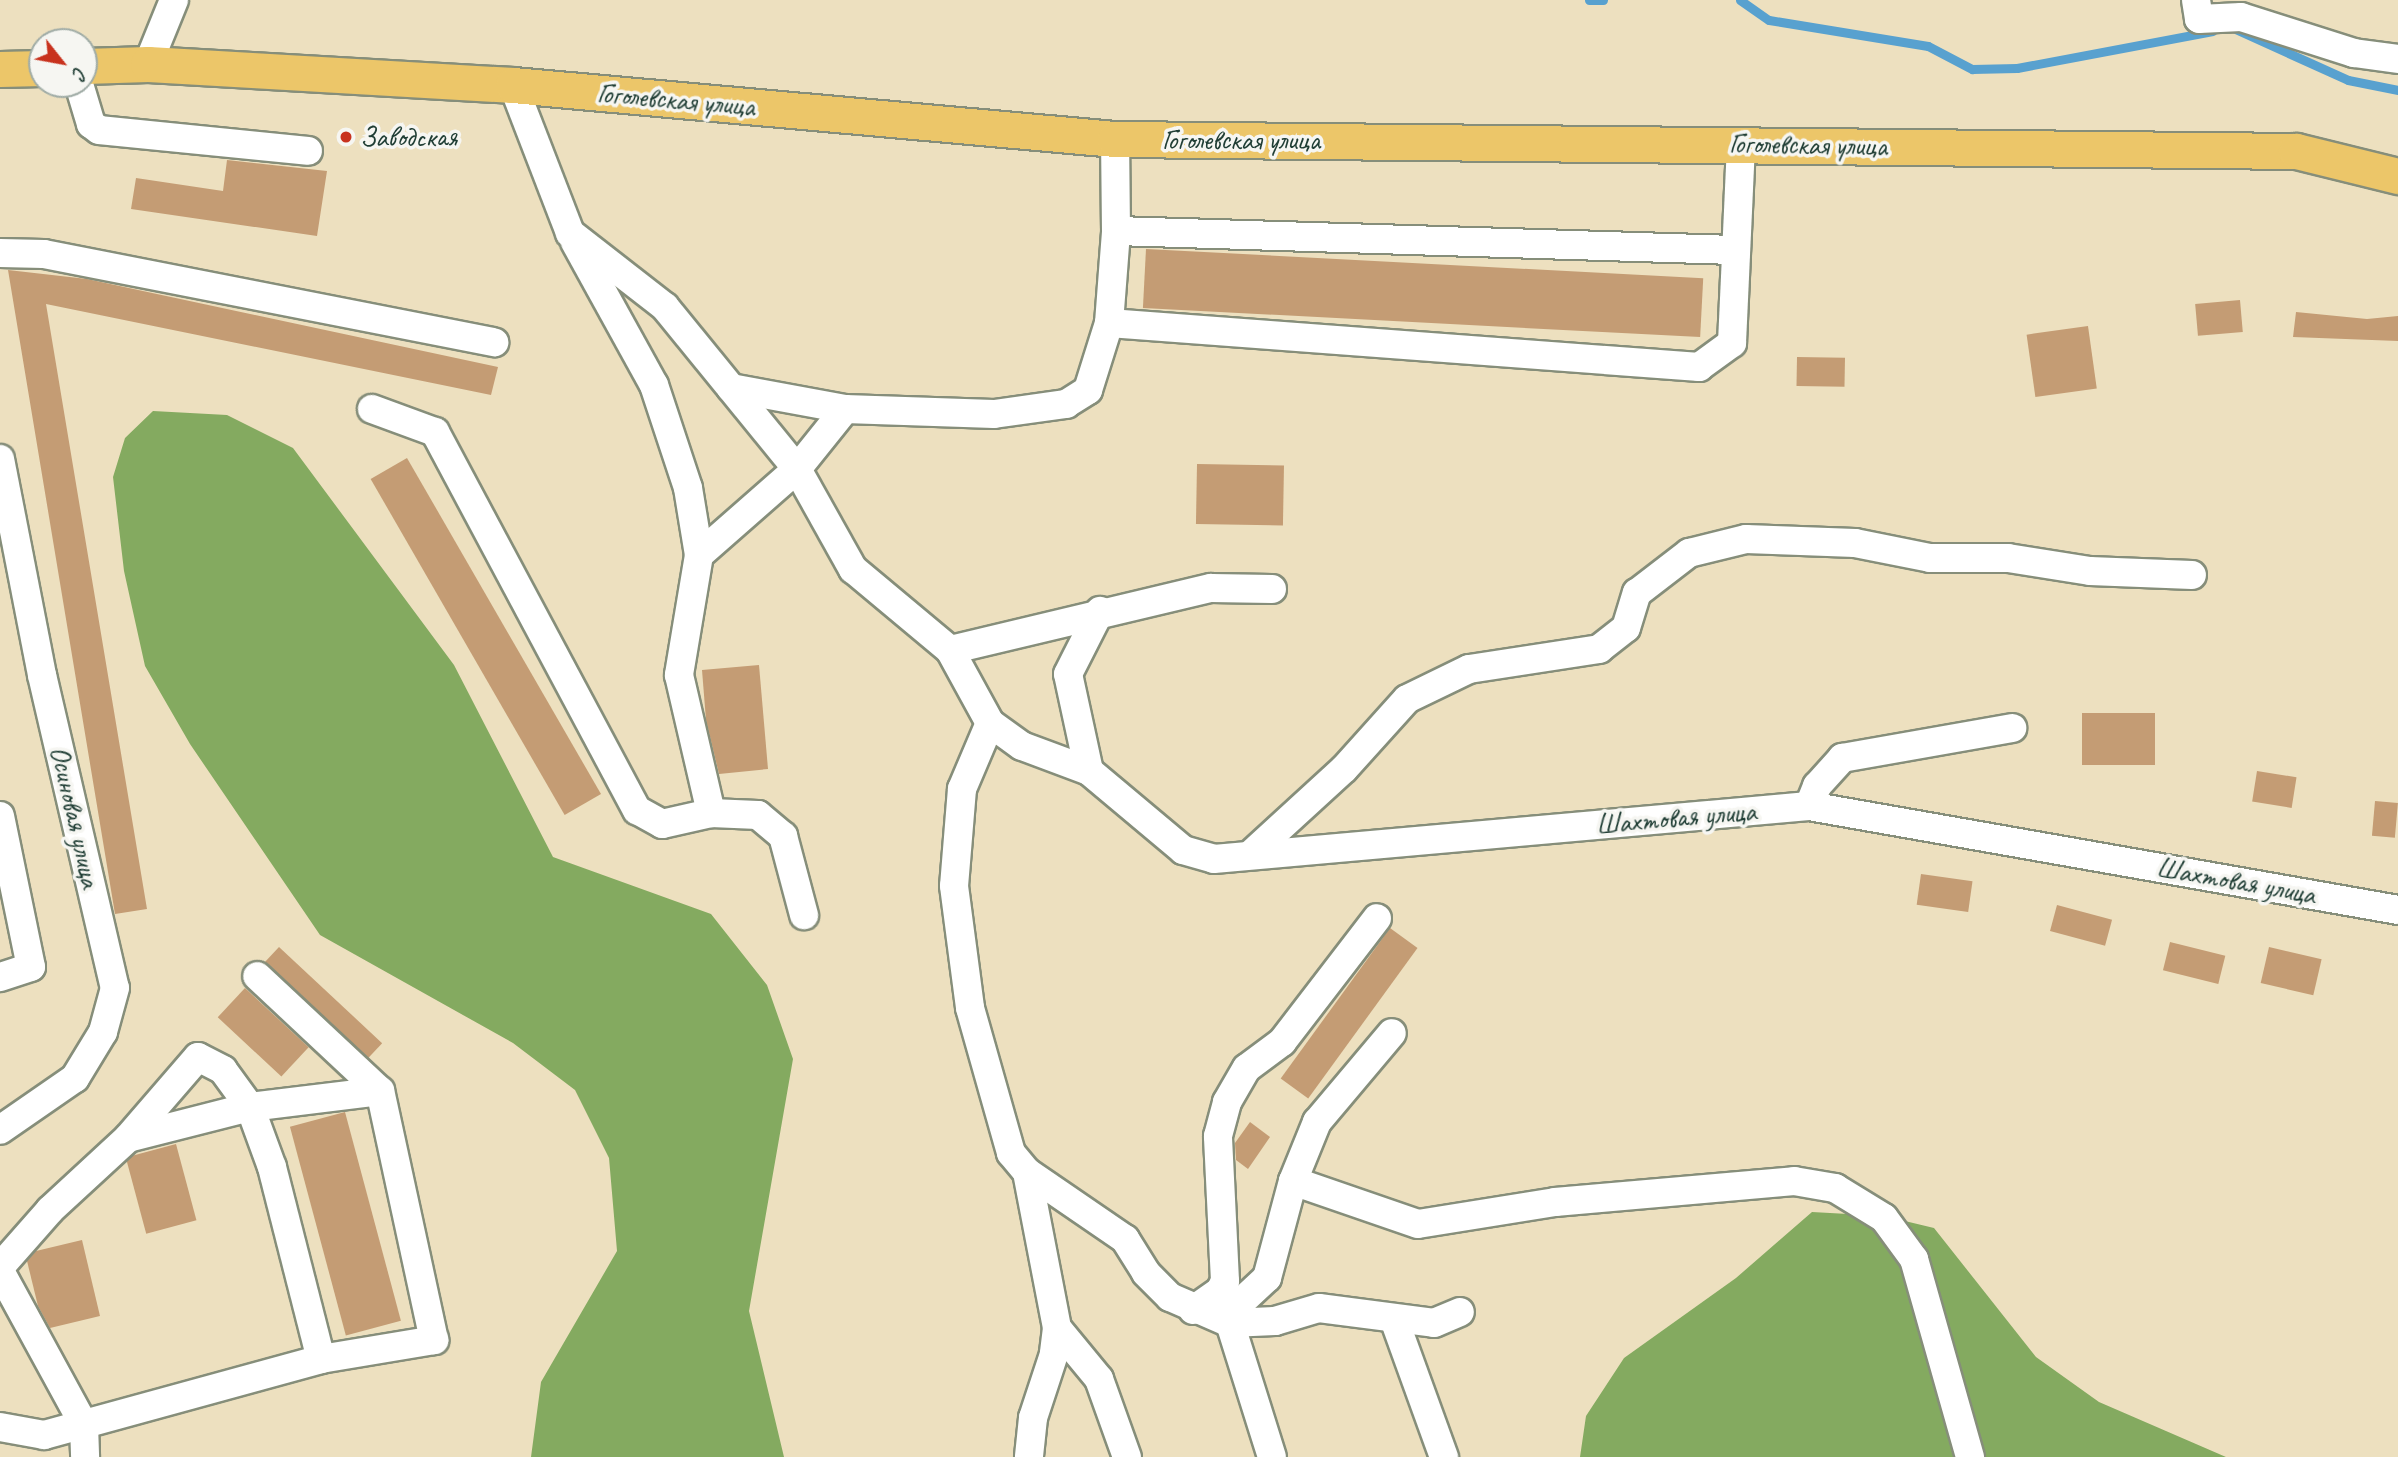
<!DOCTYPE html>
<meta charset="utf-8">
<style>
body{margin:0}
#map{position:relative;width:2398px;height:1457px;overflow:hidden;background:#ede0bf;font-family:Caveat,sans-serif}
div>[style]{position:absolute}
.forest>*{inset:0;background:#84aa60}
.stream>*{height:9px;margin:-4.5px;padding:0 4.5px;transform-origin:4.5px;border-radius:4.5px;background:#58a1cf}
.building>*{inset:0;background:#c49c74;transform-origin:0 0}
.roads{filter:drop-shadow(2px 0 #868e7a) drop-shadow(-2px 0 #868e7a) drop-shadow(0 2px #868e7a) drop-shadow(0 -2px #868e7a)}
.minor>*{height:28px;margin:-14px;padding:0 14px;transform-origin:14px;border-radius:14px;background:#fff}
.major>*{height:35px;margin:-17.5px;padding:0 17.5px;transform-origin:17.5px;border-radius:17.5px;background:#ecc669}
.dots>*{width:19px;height:19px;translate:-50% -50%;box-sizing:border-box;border:4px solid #f6f6f2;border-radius:50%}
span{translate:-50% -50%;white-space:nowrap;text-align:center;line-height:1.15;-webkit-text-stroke:7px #f6f6f2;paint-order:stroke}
.street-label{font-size:28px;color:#1f3d34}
.poi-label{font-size:28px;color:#1f3d34}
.left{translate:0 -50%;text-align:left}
.north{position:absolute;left:28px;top:28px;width:70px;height:70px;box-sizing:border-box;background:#f6f6f2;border:2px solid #a0aca6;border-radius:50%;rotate:121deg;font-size:19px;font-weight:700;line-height:28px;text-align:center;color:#1f3d34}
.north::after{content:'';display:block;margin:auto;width:24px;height:32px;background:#c8321e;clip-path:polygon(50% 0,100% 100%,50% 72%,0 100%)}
</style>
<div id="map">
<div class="forest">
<i style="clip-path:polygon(153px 411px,227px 415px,293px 448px,454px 665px,553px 857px,711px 914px,767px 985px,793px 1059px,749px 1311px,784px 1457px,531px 1457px,541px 1382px,617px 1251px,609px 1158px,575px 1090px,513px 1043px,320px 935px,190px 744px,145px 666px,124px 571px,113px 477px,125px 438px)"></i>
<i style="clip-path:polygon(1812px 1212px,1884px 1216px,1934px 1228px,2036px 1357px,2099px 1402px,2226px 1457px,1580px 1457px,1586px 1416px,1624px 1358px,1736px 1278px)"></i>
</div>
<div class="stream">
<i style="left:1589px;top:0;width:14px"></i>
<i style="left:1740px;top:0;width:35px;rotate:35deg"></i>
<i style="left:1769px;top:20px;width:161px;rotate:9.3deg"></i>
<i style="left:1928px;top:46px;width:50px;rotate:27.6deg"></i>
<i style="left:1972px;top:69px;width:45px;rotate:-1.3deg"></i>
<i style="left:2017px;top:68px;width:199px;rotate:-10.7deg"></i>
<i style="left:2233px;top:28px;width:126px;rotate:24.3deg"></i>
<i style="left:2348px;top:80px;width:51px;rotate:11.3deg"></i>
</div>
<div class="building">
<i style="clip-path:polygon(227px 160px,327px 171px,317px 236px,131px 209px,136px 178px,223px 191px)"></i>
<i style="left:1146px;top:249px;width:558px;height:59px;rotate:3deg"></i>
<i style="clip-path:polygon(8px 270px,87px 279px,498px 367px,491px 395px,46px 304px,147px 909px,115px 914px)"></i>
<i style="left:2240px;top:300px;width:32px;height:45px;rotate:85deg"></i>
<i style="clip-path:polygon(2296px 312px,2367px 319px,2398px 316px,2398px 341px,2293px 337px)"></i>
<i style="left:2088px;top:326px;width:63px;height:62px;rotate:82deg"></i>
<i style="left:1797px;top:357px;width:48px;height:29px;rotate:1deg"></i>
<i style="left:407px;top:458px;width:388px;height:42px;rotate:60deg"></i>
<i style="left:1197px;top:464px;width:87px;height:60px;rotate:1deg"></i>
<i style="clip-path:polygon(759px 665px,768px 769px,719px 774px,706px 720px,702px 670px)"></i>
<i style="left:2082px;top:713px;width:73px;height:52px"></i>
<i style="left:2257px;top:771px;width:40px;height:31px;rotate:9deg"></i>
<i style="left:2375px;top:801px;width:23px;height:35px;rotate:5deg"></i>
<i style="left:1921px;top:874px;width:52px;height:31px;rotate:8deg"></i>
<i style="left:2057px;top:905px;width:57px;height:27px;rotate:15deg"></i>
<i style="left:1390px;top:928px;width:34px;height:186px;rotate:36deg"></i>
<i style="left:2170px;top:942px;width:57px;height:29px;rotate:14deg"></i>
<i style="left:279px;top:947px;width:141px;height:21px;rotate:43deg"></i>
<i style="left:2269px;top:947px;width:54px;height:37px;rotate:13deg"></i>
<i style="left:245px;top:988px;width:87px;height:40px;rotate:43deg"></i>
<i style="left:345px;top:1112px;width:216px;height:57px;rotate:75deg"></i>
<i style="clip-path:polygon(1250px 1122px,1270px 1137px,1248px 1169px,1236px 1160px,1235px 1143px)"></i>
<i style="left:176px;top:1144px;width:79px;height:52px;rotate:75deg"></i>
<i style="clip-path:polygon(82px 1240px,100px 1316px,50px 1328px,38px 1306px,27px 1261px,36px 1251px)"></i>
</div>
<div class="roads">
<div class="minor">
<i style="left:2196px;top:0;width:19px;rotate:81deg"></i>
<i style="left:2199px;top:19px;width:42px;rotate:-2.7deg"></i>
<i style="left:2241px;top:17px;width:119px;rotate:17.7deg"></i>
<i style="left:2354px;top:53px;width:44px;rotate:7.8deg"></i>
<i style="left:148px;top:64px;width:69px;rotate:-67.9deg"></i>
<i style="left:79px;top:84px;width:42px;rotate:73.3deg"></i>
<i style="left:91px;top:124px;width:10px;rotate:37deg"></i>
<i style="left:99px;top:130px;width:210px;rotate:5.7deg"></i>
<i style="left:513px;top:85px;width:159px;rotate:68.9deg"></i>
<i style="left:570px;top:233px;width:120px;rotate:37.9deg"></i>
<i style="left:665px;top:307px;width:209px;rotate:50.8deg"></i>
<i style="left:797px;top:469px;width:115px;rotate:60.8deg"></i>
<i style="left:853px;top:569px;width:126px;rotate:39.9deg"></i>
<i style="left:950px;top:650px;width:83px;rotate:61.3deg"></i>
<i style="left:990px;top:723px;width:39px;rotate:36deg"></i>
<i style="left:1022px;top:746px;width:72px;rotate:20.5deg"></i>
<i style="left:1089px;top:771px;width:123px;rotate:40deg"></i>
<i style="left:1183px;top:850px;width:32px;rotate:16deg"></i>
<i style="left:1214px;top:859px;width:597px;rotate:-5.09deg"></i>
<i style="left:1809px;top:806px;width:598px;rotate:10.01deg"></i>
<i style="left:1116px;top:231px;width:620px;rotate:1.76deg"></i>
<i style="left:575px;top:242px;width:163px;rotate:61.1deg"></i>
<i style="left:654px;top:385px;width:108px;rotate:71.7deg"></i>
<i style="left:688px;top:488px;width:68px;rotate:80.7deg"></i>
<i style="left:699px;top:555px;width:122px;rotate:99.5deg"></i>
<i style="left:679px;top:675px;width:142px;rotate:76.9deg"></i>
<i style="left:0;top:253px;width:44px;rotate:1.3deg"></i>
<i style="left:44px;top:254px;width:459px;rotate:11.1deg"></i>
<i style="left:1109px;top:323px;width:592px;rotate:4.27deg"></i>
<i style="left:1699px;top:367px;width:41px;rotate:-36deg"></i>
<i style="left:1732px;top:343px;width:199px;rotate:-87.4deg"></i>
<i style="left:731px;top:388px;width:116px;rotate:10.4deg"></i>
<i style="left:845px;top:409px;width:149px;rotate:1.9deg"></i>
<i style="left:994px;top:414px;width:73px;rotate:-7.9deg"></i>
<i style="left:1066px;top:404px;width:26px;rotate:-32deg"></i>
<i style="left:1088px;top:390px;width:70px;rotate:-72.6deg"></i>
<i style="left:1109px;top:323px;width:92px;rotate:-85.6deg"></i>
<i style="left:1116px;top:231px;width:92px;rotate:-90.6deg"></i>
<i style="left:372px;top:409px;width:67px;rotate:20.1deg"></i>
<i style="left:435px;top:432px;width:429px;rotate:61.9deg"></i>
<i style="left:637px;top:810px;width:29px;rotate:29deg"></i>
<i style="left:662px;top:824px;width:50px;rotate:-12.7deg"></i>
<i style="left:711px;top:813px;width:47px;rotate:2.4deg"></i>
<i style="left:758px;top:815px;width:33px;rotate:40deg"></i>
<i style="left:783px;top:836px;width:82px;rotate:75.1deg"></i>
<i style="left:0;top:459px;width:220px;rotate:79deg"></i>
<i style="left:42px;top:675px;width:321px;rotate:76.9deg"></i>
<i style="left:115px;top:988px;width:46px;rotate:105.3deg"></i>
<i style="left:103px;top:1032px;width:54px;rotate:121.3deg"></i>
<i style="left:75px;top:1078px;width:91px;rotate:145.3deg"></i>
<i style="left:699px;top:555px;width:130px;rotate:-41.3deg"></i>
<i style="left:797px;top:469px;width:77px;rotate:-51.3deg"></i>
<i style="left:950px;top:650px;width:268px;rotate:-13.4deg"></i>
<i style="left:1211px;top:588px;width:61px;rotate:0.9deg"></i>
<i style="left:990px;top:723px;width:72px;rotate:113deg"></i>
<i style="left:962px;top:789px;width:97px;rotate:94.7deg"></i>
<i style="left:954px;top:886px;width:123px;rotate:82.5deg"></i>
<i style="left:970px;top:1008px;width:151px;rotate:74.2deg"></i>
<i style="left:1011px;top:1153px;width:25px;rotate:50deg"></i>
<i style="left:1027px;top:1172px;width:119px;rotate:34.4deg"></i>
<i style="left:1125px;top:1239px;width:40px;rotate:58deg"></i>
<i style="left:1146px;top:1273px;width:34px;rotate:45deg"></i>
<i style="left:1170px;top:1297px;width:65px;rotate:23.4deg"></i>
<i style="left:1230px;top:1323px;width:45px;rotate:-2.5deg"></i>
<i style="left:1275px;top:1321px;width:46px;rotate:-16.5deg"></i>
<i style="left:1319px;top:1308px;width:116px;rotate:7.4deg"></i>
<i style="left:1434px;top:1323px;width:28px;rotate:-23deg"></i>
<i style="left:1089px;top:771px;width:99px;rotate:-102.2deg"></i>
<i style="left:1068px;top:674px;width:71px;rotate:-63.1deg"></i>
<i style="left:1809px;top:806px;width:22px;rotate:-68deg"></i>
<i style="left:1817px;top:786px;width:38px;rotate:-48deg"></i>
<i style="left:1842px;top:758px;width:173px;rotate:-10deg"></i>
<i style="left:0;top:816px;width:154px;rotate:78.4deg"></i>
<i style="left:31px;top:967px;width:33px;rotate:162deg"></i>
<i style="left:1250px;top:855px;width:127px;rotate:-42.5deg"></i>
<i style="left:1344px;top:769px;width:94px;rotate:-48deg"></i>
<i style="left:1407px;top:699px;width:69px;rotate:-25.8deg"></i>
<i style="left:1469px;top:669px;width:132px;rotate:-8.7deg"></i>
<i style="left:1599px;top:649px;width:34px;rotate:-38deg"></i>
<i style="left:1626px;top:628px;width:37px;rotate:-73deg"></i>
<i style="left:1637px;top:593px;width:66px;rotate:-37.6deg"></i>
<i style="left:1689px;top:553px;width:59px;rotate:-13.8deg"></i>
<i style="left:1746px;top:539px;width:109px;rotate:2.1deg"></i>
<i style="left:1855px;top:543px;width:76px;rotate:11.3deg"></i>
<i style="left:1930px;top:558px;width:78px"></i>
<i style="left:2008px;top:558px;width:83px;rotate:9deg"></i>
<i style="left:2090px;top:571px;width:102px;rotate:2.2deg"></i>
<i style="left:128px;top:1138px;width:126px;rotate:-14.3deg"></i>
<i style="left:250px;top:1107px;width:131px;rotate:-7deg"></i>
<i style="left:1027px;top:1172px;width:159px;rotate:79.1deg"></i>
<i style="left:1057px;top:1328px;width:26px;rotate:97deg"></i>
<i style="left:1054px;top:1354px;width:67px;rotate:108.2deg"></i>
<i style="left:1033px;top:1418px;width:39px;rotate:96deg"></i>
<i style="left:1293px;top:1181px;width:132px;rotate:19deg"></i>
<i style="left:1418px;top:1224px;width:139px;rotate:-9.1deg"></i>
<i style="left:1555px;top:1202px;width:240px;rotate:-5deg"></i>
<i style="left:1794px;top:1181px;width:42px;rotate:9.7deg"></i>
<i style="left:1835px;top:1188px;width:57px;rotate:31.5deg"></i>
<i style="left:1884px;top:1218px;width:51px;rotate:53.8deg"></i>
<i style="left:1914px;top:1259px;width:206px;rotate:74.2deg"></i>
<i style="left:0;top:1267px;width:76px;rotate:-48.7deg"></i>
<i style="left:50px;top:1210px;width:106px;rotate:-42.7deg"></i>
<i style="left:128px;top:1138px;width:107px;rotate:-49.2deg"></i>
<i style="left:198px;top:1057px;width:28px;rotate:27deg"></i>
<i style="left:223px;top:1070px;width:46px;rotate:53.9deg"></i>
<i style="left:250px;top:1107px;width:64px;rotate:69.9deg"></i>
<i style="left:272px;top:1167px;width:198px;rotate:75.7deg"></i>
<i style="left:0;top:1271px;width:175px;rotate:61.4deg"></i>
<i style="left:84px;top:1425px;width:32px;rotate:88deg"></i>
<i style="left:1202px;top:1309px;width:38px;rotate:-9deg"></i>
<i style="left:1240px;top:1303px;width:37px;rotate:-43deg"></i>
<i style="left:1267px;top:1278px;width:100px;rotate:-75deg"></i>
<i style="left:1293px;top:1181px;width:64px;rotate:-67.9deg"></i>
<i style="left:1317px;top:1122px;width:116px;rotate:-49.9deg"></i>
<i style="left:1193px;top:1310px;width:33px;rotate:-35deg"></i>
<i style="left:1220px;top:1291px;width:11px;rotate:-63deg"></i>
<i style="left:1225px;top:1281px;width:145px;rotate:-92.8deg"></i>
<i style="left:1218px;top:1136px;width:35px;rotate:-75deg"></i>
<i style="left:1227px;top:1102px;width:39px;rotate:-60deg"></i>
<i style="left:1247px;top:1068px;width:44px;rotate:-36.6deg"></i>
<i style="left:1282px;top:1042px;width:156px;rotate:-52.5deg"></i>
<i style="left:1394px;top:1319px;width:147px;rotate:70.1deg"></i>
<i style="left:1230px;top:1323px;width:140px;rotate:72.6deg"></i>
<i style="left:1057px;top:1328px;width:66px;rotate:50.5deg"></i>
<i style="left:1099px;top:1379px;width:83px;rotate:70.3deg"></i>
<i style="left:0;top:1427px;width:45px;rotate:10.3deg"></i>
<i style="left:44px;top:1435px;width:287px;rotate:-15.3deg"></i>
<i style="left:321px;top:1359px;width:115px;rotate:-9.5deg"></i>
<i style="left:434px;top:1340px;width:255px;rotate:-102.2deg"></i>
<i style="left:380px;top:1091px;width:168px;rotate:-136.9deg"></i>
</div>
<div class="major">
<i style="left:84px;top:66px;width:64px;rotate:-1.8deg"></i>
<i style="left:148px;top:64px;width:366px;rotate:3.3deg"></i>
<i style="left:513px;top:85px;width:604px;rotate:5.13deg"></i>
<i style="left:1115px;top:139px;width:1181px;rotate:0.58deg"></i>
<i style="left:2296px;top:151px;width:105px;rotate:13.8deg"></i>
<i style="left:0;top:69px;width:42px;rotate:-1.4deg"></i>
</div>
</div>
<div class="dots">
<i style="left:346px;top:137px;background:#c8321e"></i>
</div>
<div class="street-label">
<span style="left:676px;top:100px;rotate:5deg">Гоголевская улица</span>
<span style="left:1241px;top:140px">Гоголевская улица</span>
<span style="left:1808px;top:145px;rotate:1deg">Гоголевская улица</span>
<span style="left:75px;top:817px;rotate:77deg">Осиновая улица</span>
<span style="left:1676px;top:818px;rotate:-5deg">Шахтовая улица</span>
<span style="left:2236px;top:881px;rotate:10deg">Шахтовая улица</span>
</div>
<div class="poi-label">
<span class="left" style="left:360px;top:137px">Заводская</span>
</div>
<div class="north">С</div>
</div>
